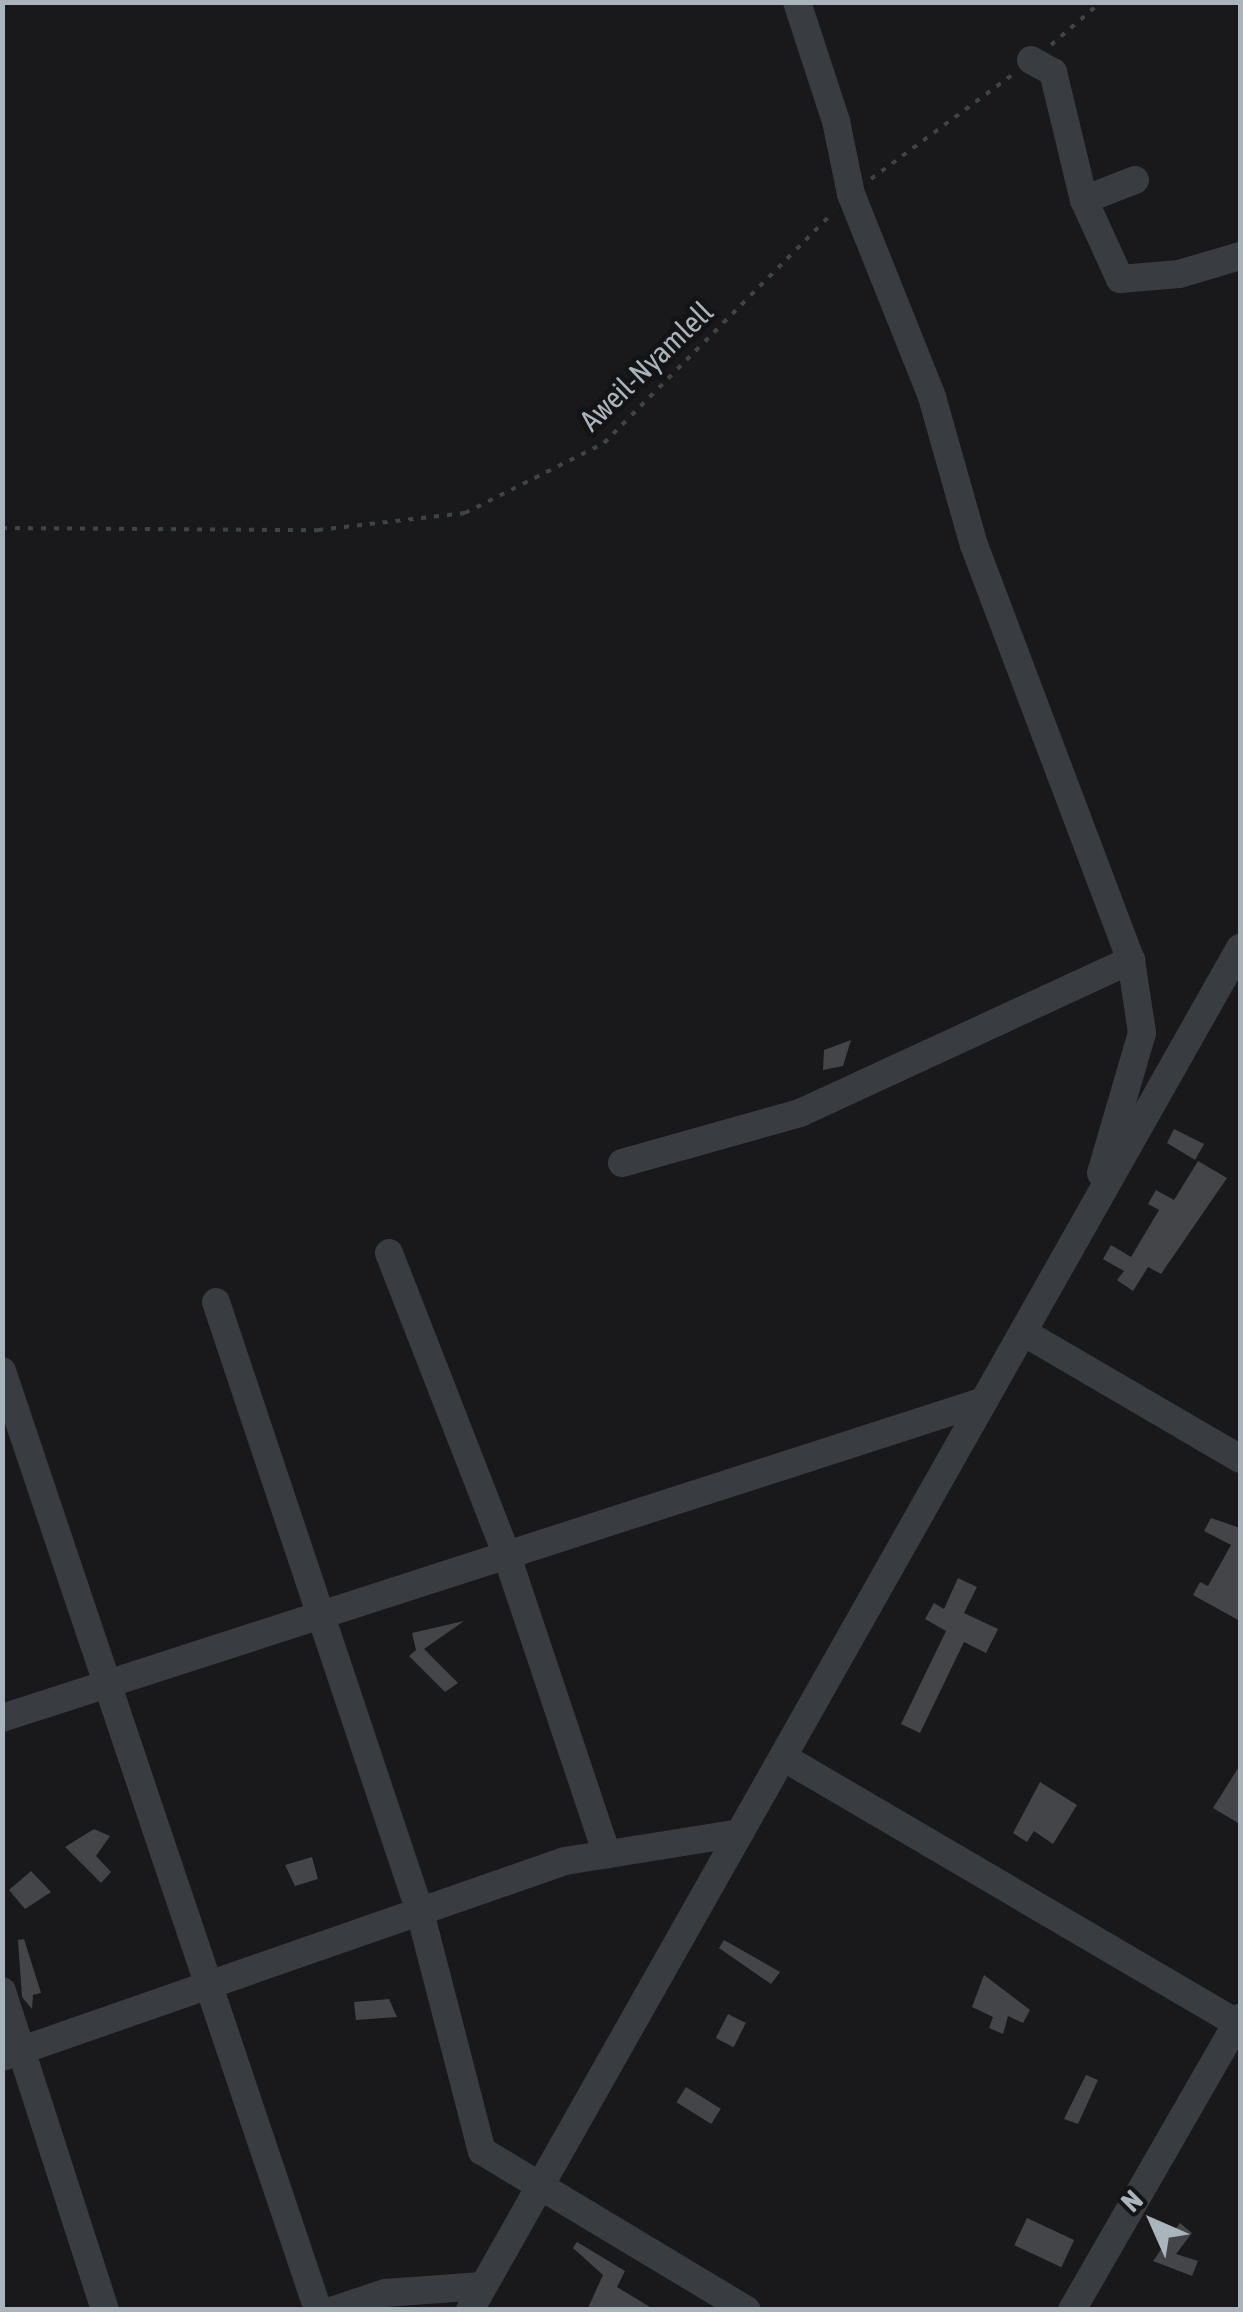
<!DOCTYPE html>
<style>
body{margin:0}
#map{position:relative;width:1243px;height:2312px;overflow:hidden;background:#19191b;font-family:"Asap Condensed",sans-serif}
div>[style]{position:absolute}
.building>*{inset:0;background:#434548;transform-origin:0 0}
.path>*{height:4px;margin-top:-2px;transform-origin:0;background:repeating-linear-gradient(90deg,#3f4448 0 5px,transparent 0 13px)}
.minor>*{height:28px;margin:-14px;padding:0 14px;transform-origin:14px;border-radius:14px;background:#393c40}
span{translate:-50% -50%;white-space:nowrap;text-align:center;line-height:1.15;-webkit-text-stroke:10px #141416;paint-order:stroke}
.street-label{font-size:30px;color:#aab4bc}
.frame{position:absolute;inset:0;border:5px solid #aab4bc;pointer-events:none}
.north{position:absolute;left:1103px;top:2172px;width:100px;height:100px;-webkit-text-stroke:8px #141416;paint-order:stroke;rotate:315deg;font-size:28px;font-weight:700;line-height:40px;text-align:center;color:#aab4bc}
.north::after{content:'';display:block;margin:auto;width:35px;height:45px;background:#aab4bc;clip-path:polygon(50% 0,100% 100%,50% 72%,0 100%)}
</style>
<div id="map">
<div class="building">
<i style="clip-path:polygon(851px 1040px,843px 1066px,823px 1070px,824px 1050px)"></i>
<i style="clip-path:polygon(1174px 1129px,1204px 1144px,1195px 1160px,1167px 1143px)"></i>
<i style="clip-path:polygon(1198px 1161px,1227px 1178px,1161px 1274px,1148px 1267px,1133px 1291px,1117px 1280px,1124px 1271px,1103px 1259px,1111px 1245px,1131px 1257px,1159px 1210px,1148px 1204px,1156px 1190px,1174px 1200px)"></i>
<i style="clip-path:polygon(1211px 1518px,1240px 1528px,1240px 1621px,1193px 1595px,1200px 1582px,1208px 1586px,1231px 1545px,1204px 1531px)"></i>
<i style="clip-path:polygon(958px 1578px,977px 1587px,964px 1613px,998px 1629px,986px 1653px,964px 1642px,920px 1733px,901px 1724px,946px 1631px,925px 1619px,934px 1603px,944px 1609px)"></i>
<i style="clip-path:polygon(464px 1621px,424px 1649px,458px 1683px,445px 1692px,409px 1656px,416px 1650px,412px 1633px)"></i>
<i style="clip-path:polygon(1240px 1765px,1240px 1824px,1213px 1808px)"></i>
<i style="clip-path:polygon(1040px 1782px,1077px 1805px,1053px 1844px,1034px 1831px,1027px 1842px,1013px 1833px)"></i>
<i style="clip-path:polygon(94px 1829px,110px 1836px,96px 1856px,111px 1872px,101px 1883px,65px 1847px)"></i>
<i style="clip-path:polygon(312px 1857px,318px 1879px,295px 1886px,285px 1865px)"></i>
<i style="clip-path:polygon(31px 1871px,51px 1892px,25px 1909px,9px 1890px)"></i>
<i style="clip-path:polygon(24px 1939px,41px 1993px,33px 1995px,32px 2009px,22px 1997px,18px 1940px)"></i>
<i style="clip-path:polygon(724px 1940px,780px 1972px,771px 1984px,719px 1948px)"></i>
<i style="clip-path:polygon(984px 1975px,1030px 2010px,1023px 2023px,1008px 2016px,1003px 2034px,989px 2028px,993px 2017px,972px 2007px)"></i>
<i style="clip-path:polygon(389px 1999px,397px 2017px,356px 2020px,354px 2002px)"></i>
<i style="left:728px;top:2014px;width:20px;height:27px;rotate:27deg"></i>
<i style="clip-path:polygon(1086px 2075px,1098px 2080px,1078px 2124px,1064px 2119px)"></i>
<i style="left:686px;top:2087px;width:41px;height:18px;rotate:32deg"></i>
<i style="left:1027px;top:2218px;width:52px;height:30px;rotate:25deg"></i>
<i style="clip-path:polygon(1180px 2223px,1192px 2233px,1176px 2254px,1198px 2261px,1192px 2276px,1153px 2261px)"></i>
<i style="clip-path:polygon(577px 2242px,625px 2271px,617px 2287px,655px 2310px,587px 2310px,603px 2275px,573px 2248px)"></i>
</div>
<div class="path">
<i style="left:1051px;top:45px;width:66px;rotate:-40.7deg"></i>
<i style="left:871px;top:179px;width:175px;rotate:-36.4deg"></i>
<i style="left:2px;top:528px;width:316px;rotate:0.4deg"></i>
<i style="left:318px;top:530px;width:148px;rotate:-6.6deg"></i>
<i style="left:465px;top:513px;width:156px;rotate:-26.7deg"></i>
<i style="left:604px;top:443px;width:325px;rotate:-45.2deg"></i>
</div>
<div class="minor">
<i style="left:797px;top:2px;width:125px;rotate:71.9deg"></i>
<i style="left:836px;top:121px;width:75px;rotate:78.4deg"></i>
<i style="left:851px;top:194px;width:219px;rotate:68.2deg"></i>
<i style="left:932px;top:397px;width:154px;rotate:74.2deg"></i>
<i style="left:974px;top:545px;width:444px;rotate:69.3deg"></i>
<i style="left:1031px;top:60px;width:25px;rotate:29deg"></i>
<i style="left:1053px;top:72px;width:132px;rotate:76.4deg"></i>
<i style="left:1135px;top:180px;width:55px;rotate:158.6deg"></i>
<i style="left:1084px;top:200px;width:87px;rotate:65.5deg"></i>
<i style="left:1120px;top:279px;width:59px;rotate:-4.8deg"></i>
<i style="left:1179px;top:274px;width:64px;rotate:-16.4deg"></i>
<i style="left:622px;top:1163px;width:185px;rotate:-15.7deg"></i>
<i style="left:800px;top:1113px;width:365px;rotate:-24.8deg"></i>
<i style="left:1131px;top:960px;width:74px;rotate:81.4deg"></i>
<i style="left:1142px;top:1033px;width:146px;rotate:106.3deg"></i>
<i style="left:389px;top:1253px;width:322px;rotate:68.7deg"></i>
<i style="left:506px;top:1553px;width:318px;rotate:71.5deg"></i>
<i style="left:216px;top:1302px;width:643px;rotate:71.51deg"></i>
<i style="left:420px;top:1912px;width:247px;rotate:75.5deg"></i>
<i style="left:482px;top:2151px;width:309px;rotate:31deg"></i>
<i style="left:1023px;top:1332px;width:251px;rotate:30.3deg"></i>
<i style="left:2px;top:1371px;width:991px;rotate:71.4deg"></i>
<i style="left:2px;top:1718px;width:1032px;rotate:-17.89deg"></i>
<i style="left:783px;top:1757px;width:530px;rotate:30.39deg"></i>
<i style="left:2px;top:1991px;width:335px;rotate:72.1deg"></i>
<i style="left:2px;top:2057px;width:596px;rotate:-19.19deg"></i>
<i style="left:565px;top:1861px;width:177px;rotate:-9.1deg"></i>
<i style="left:334px;top:2310px;width:54px;rotate:-18.4deg"></i>
<i style="left:385px;top:2293px;width:98px;rotate:-4.1deg"></i>
<i style="left:470px;top:2310px;width:1565px;rotate:-60.52deg"></i>
<i style="left:1072px;top:2310px;width:337px;rotate:-60.1deg"></i>
</div>
<div class="street-label">
<span style="left:646px;top:366px;rotate:-44deg">Aweil-Nyamlell</span>
</div>
<div class="frame"></div>
<div class="north">N</div>
</div>
